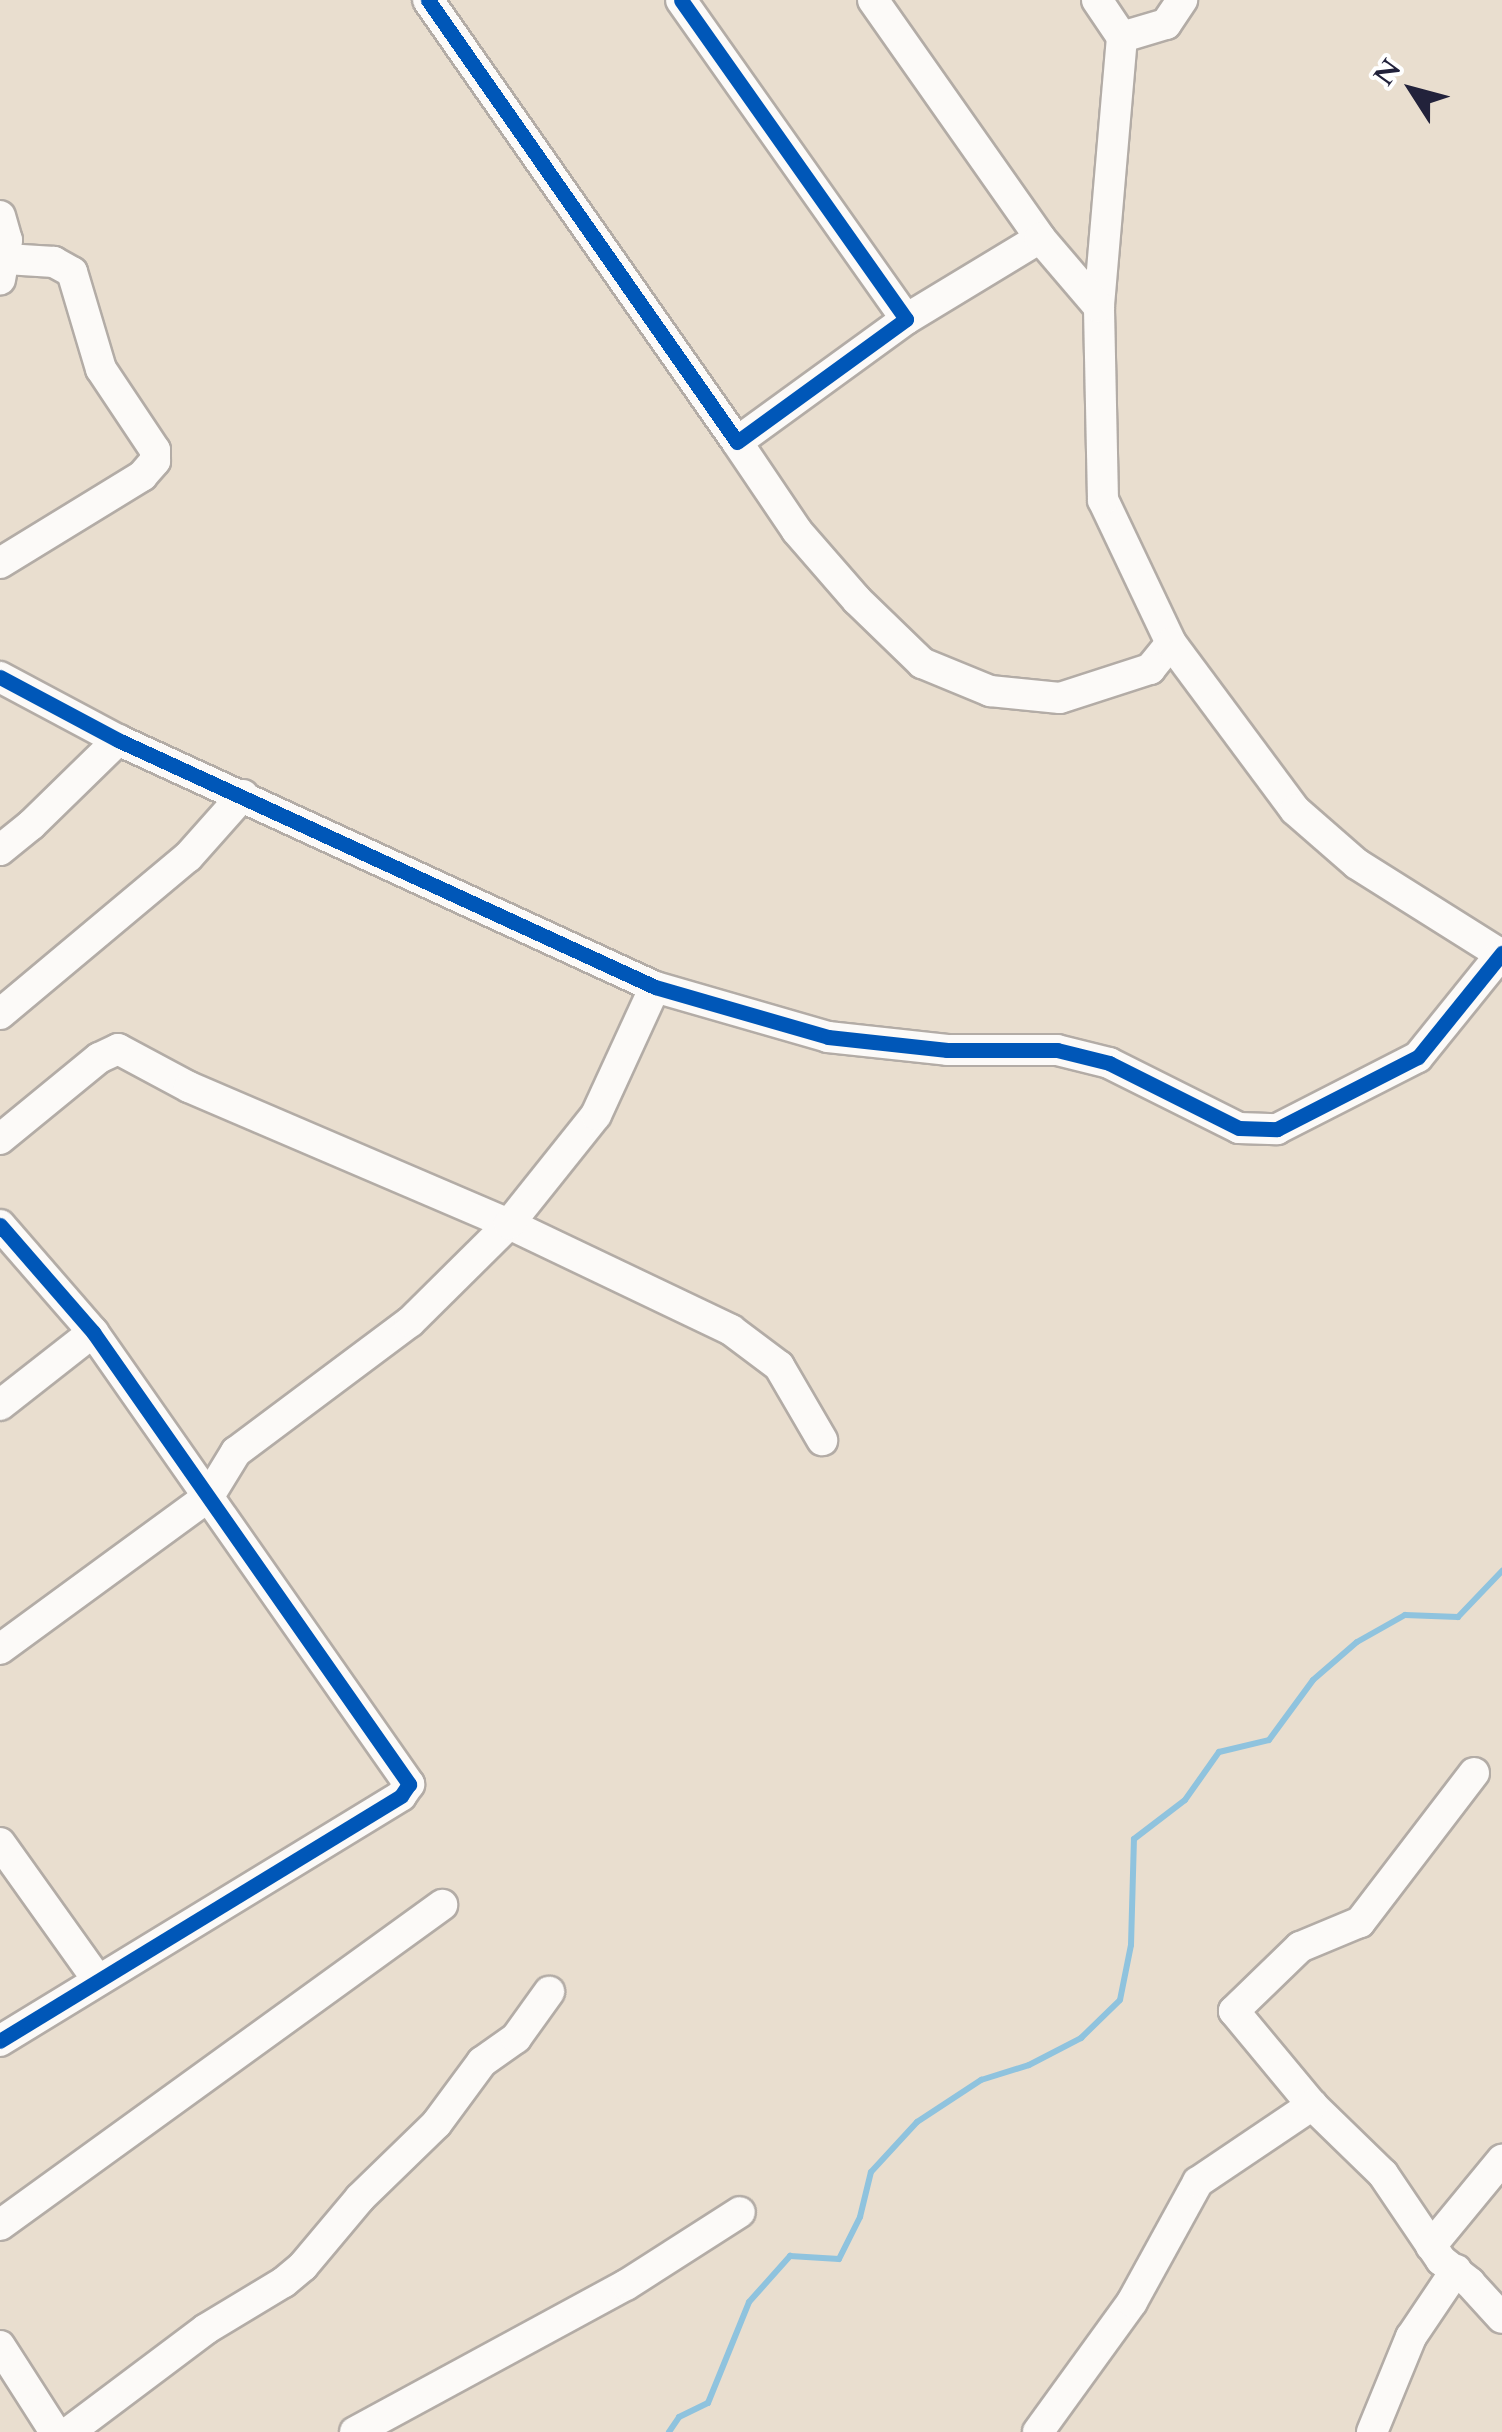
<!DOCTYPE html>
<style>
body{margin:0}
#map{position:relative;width:1502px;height:2432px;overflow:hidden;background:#e9decf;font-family:Cardo,serif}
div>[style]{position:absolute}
.stream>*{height:6px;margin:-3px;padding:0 3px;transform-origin:3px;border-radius:3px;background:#8fc3de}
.roads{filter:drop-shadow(2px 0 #b3aca6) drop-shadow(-2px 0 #b3aca6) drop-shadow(0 2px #b3aca6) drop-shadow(0 -2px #b3aca6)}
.minor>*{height:30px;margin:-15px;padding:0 15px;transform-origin:15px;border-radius:15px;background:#fcfaf8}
.cycleway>*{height:15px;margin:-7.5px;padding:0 7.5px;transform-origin:7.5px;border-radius:7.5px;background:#0057b8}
span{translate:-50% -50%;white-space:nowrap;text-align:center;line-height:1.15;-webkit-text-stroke:10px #fff;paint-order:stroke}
.north{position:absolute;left:1362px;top:40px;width:100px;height:100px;-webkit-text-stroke:8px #fff;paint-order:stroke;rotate:306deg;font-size:28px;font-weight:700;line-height:40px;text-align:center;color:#22223b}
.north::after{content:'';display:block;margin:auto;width:35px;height:45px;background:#22223b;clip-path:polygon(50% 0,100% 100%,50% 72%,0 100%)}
</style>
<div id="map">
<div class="stream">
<i style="left:669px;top:2432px;width:18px;rotate:-56deg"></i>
<i style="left:679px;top:2417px;width:32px;rotate:-26deg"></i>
<i style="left:708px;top:2403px;width:109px;rotate:-67.9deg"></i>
<i style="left:749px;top:2302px;width:62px;rotate:-48.3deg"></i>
<i style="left:790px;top:2256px;width:49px;rotate:3.5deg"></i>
<i style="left:839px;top:2259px;width:47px;rotate:-63.4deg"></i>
<i style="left:860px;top:2217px;width:46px;rotate:-76.3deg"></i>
<i style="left:871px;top:2172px;width:68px;rotate:-47.4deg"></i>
<i style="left:917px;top:2122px;width:77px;rotate:-33.3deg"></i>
<i style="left:981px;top:2080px;width:50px;rotate:-17.4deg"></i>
<i style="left:1029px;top:2065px;width:59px;rotate:-27.4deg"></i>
<i style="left:1081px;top:2038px;width:54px;rotate:-44.3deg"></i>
<i style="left:1120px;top:2000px;width:56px;rotate:-78.7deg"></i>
<i style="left:1131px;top:1945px;width:106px;rotate:-88.4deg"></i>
<i style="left:1134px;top:1839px;width:64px;rotate:-37.4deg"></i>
<i style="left:1185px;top:1800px;width:59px;rotate:-54.7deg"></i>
<i style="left:1219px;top:1752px;width:51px;rotate:-13.5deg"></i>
<i style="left:1269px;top:1740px;width:74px;rotate:-53.7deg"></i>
<i style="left:1313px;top:1680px;width:58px;rotate:-40.8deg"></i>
<i style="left:1357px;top:1642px;width:55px;rotate:-29.4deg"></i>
<i style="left:1405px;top:1615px;width:53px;rotate:2.2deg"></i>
<i style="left:1458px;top:1617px;width:64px;rotate:-46.3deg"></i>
</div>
<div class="roads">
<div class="minor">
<i style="left:428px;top:0;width:539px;rotate:55.04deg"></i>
<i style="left:737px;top:442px;width:209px;rotate:-36deg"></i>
<i style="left:906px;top:319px;width:390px;rotate:-125.2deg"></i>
<i style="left:873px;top:0;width:291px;rotate:54.9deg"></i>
<i style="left:1040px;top:238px;width:157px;rotate:148.8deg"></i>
<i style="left:1097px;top:0;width:45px;rotate:56deg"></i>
<i style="left:1122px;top:37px;width:271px;rotate:94.9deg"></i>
<i style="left:1122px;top:37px;width:46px;rotate:-16.5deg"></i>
<i style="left:1166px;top:24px;width:29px;rotate:-56deg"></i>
<i style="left:0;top:216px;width:25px;rotate:74deg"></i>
<i style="left:7px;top:240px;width:40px;rotate:100deg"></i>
<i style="left:737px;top:442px;width:107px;rotate:56deg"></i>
<i style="left:797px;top:531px;width:91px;rotate:49deg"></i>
<i style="left:857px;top:600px;width:91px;rotate:44.1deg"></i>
<i style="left:922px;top:663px;width:74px;rotate:22.4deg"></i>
<i style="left:990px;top:691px;width:70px;rotate:5.7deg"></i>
<i style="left:1060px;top:698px;width:95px;rotate:-17.9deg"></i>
<i style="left:1150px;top:669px;width:33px;rotate:-51deg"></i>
<i style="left:1171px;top:643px;width:158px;rotate:-115.4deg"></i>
<i style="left:1103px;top:500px;width:193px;rotate:-91.2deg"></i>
<i style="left:1099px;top:307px;width:91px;rotate:-130.5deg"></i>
<i style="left:0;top:563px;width:167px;rotate:-31.5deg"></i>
<i style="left:142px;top:476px;width:20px;rotate:-49deg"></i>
<i style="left:155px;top:461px;width:11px;rotate:-90deg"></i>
<i style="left:155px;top:450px;width:97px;rotate:-123.7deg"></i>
<i style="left:101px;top:369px;width:101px;rotate:-106.6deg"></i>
<i style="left:72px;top:272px;width:21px;rotate:-151deg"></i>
<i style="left:54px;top:262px;width:48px;rotate:-176.4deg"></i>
<i style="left:1171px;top:643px;width:208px;rotate:53.4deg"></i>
<i style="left:1295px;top:810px;width:82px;rotate:41.1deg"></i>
<i style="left:1357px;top:864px;width:169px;rotate:32.2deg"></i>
<i style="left:1500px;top:954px;width:6px;rotate:72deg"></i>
<i style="left:0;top:677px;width:134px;rotate:28.1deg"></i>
<i style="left:118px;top:740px;width:591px;rotate:24.7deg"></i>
<i style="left:655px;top:987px;width:180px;rotate:16.1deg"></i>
<i style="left:828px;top:1037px;width:120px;rotate:6.2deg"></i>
<i style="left:947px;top:1050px;width:110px"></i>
<i style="left:1057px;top:1050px;width:54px;rotate:14deg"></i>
<i style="left:1109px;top:1063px;width:145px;rotate:26.6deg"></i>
<i style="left:1239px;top:1128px;width:38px;rotate:2deg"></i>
<i style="left:1277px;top:1129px;width:158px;rotate:-27.1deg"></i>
<i style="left:1418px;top:1057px;width:134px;rotate:-51.1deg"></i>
<i style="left:0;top:850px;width:40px;rotate:-39deg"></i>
<i style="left:31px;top:825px;width:122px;rotate:-44.3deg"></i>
<i style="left:0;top:1014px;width:245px;rotate:-39.9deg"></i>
<i style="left:188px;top:857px;width:83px;rotate:-48.4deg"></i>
<i style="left:0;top:1139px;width:128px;rotate:-39.3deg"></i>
<i style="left:99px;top:1058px;width:21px;rotate:-25deg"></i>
<i style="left:118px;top:1049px;width:81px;rotate:28.2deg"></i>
<i style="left:189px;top:1087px;width:348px;rotate:23.2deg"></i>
<i style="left:509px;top:1224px;width:246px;rotate:25.5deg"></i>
<i style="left:731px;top:1330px;width:60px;rotate:36.9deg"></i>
<i style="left:779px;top:1366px;width:86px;rotate:59.8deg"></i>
<i style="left:0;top:1225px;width:142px;rotate:49deg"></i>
<i style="left:93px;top:1332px;width:552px;rotate:55.04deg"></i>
<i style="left:409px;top:1784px;width:14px;rotate:124deg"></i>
<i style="left:401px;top:1796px;width:470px;rotate:148.6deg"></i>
<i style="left:0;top:1405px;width:118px;rotate:-38.1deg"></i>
<i style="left:0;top:1649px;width:259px;rotate:-36.2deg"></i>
<i style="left:209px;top:1496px;width:52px;rotate:-58.5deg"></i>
<i style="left:236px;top:1452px;width:217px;rotate:-36.8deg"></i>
<i style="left:410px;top:1322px;width:139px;rotate:-44.7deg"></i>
<i style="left:509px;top:1224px;width:139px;rotate:-51.4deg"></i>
<i style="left:596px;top:1115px;width:141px;rotate:-65.3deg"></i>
<i style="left:1474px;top:1773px;width:188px;rotate:127.4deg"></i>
<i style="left:1360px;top:1922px;width:65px;rotate:157.4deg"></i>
<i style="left:1300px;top:1947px;width:92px;rotate:135.9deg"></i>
<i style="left:1234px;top:2011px;width:122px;rotate:50.3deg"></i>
<i style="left:1312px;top:2105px;width:99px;rotate:44.2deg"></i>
<i style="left:1383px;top:2174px;width:104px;rotate:56deg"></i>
<i style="left:1441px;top:2260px;width:37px;rotate:38deg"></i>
<i style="left:1470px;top:2283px;width:47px;rotate:47.6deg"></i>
<i style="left:0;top:1843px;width:167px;rotate:54.5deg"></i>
<i style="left:0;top:2225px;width:546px;rotate:-35.9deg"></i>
<i style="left:1431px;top:2246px;width:112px;rotate:-50.5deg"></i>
<i style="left:0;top:2346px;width:102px;rotate:57.4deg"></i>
<i style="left:69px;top:2432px;width:171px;rotate:-36.9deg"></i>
<i style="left:206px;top:2329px;width:91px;rotate:-31.1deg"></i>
<i style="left:284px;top:2282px;width:25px;rotate:-40deg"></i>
<i style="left:303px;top:2266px;width:89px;rotate:-50deg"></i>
<i style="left:360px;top:2198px;width:107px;rotate:-44.2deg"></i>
<i style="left:437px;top:2123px;width:76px;rotate:-53.6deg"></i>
<i style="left:482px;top:2062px;width:42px;rotate:-35.2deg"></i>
<i style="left:516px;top:2038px;width:57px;rotate:-54.3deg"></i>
<i style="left:355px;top:2432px;width:308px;rotate:-28.5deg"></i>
<i style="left:626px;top:2285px;width:135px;rotate:-32.6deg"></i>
<i style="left:1038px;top:2432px;width:160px;rotate:-54.1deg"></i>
<i style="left:1132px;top:2302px;width:137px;rotate:-61.2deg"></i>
<i style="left:1198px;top:2182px;width:138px;rotate:-34deg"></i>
<i style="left:1372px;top:2432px;width:103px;rotate:-67.7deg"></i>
<i style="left:1411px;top:2337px;width:81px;rotate:-56.1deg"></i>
</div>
</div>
<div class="cycleway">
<i style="left:428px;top:0;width:539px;rotate:55.04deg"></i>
<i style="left:737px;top:442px;width:209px;rotate:-36deg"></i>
<i style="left:906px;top:319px;width:390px;rotate:-125.2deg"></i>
<i style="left:0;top:677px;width:134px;rotate:28.1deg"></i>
<i style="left:118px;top:740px;width:591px;rotate:24.7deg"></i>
<i style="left:655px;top:987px;width:180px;rotate:16.1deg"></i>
<i style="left:828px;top:1037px;width:120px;rotate:6.2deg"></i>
<i style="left:947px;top:1050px;width:110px"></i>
<i style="left:1057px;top:1050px;width:54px;rotate:14deg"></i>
<i style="left:1109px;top:1063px;width:145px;rotate:26.6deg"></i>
<i style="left:1239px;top:1128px;width:38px;rotate:2deg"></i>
<i style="left:1277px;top:1129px;width:158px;rotate:-27.1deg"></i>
<i style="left:1418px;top:1057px;width:134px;rotate:-51.1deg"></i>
<i style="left:0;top:1225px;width:142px;rotate:49deg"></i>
<i style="left:93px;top:1332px;width:552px;rotate:55.04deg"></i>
<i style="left:409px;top:1784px;width:14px;rotate:124deg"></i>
<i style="left:401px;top:1796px;width:470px;rotate:148.6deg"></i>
</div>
<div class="north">N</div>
</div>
